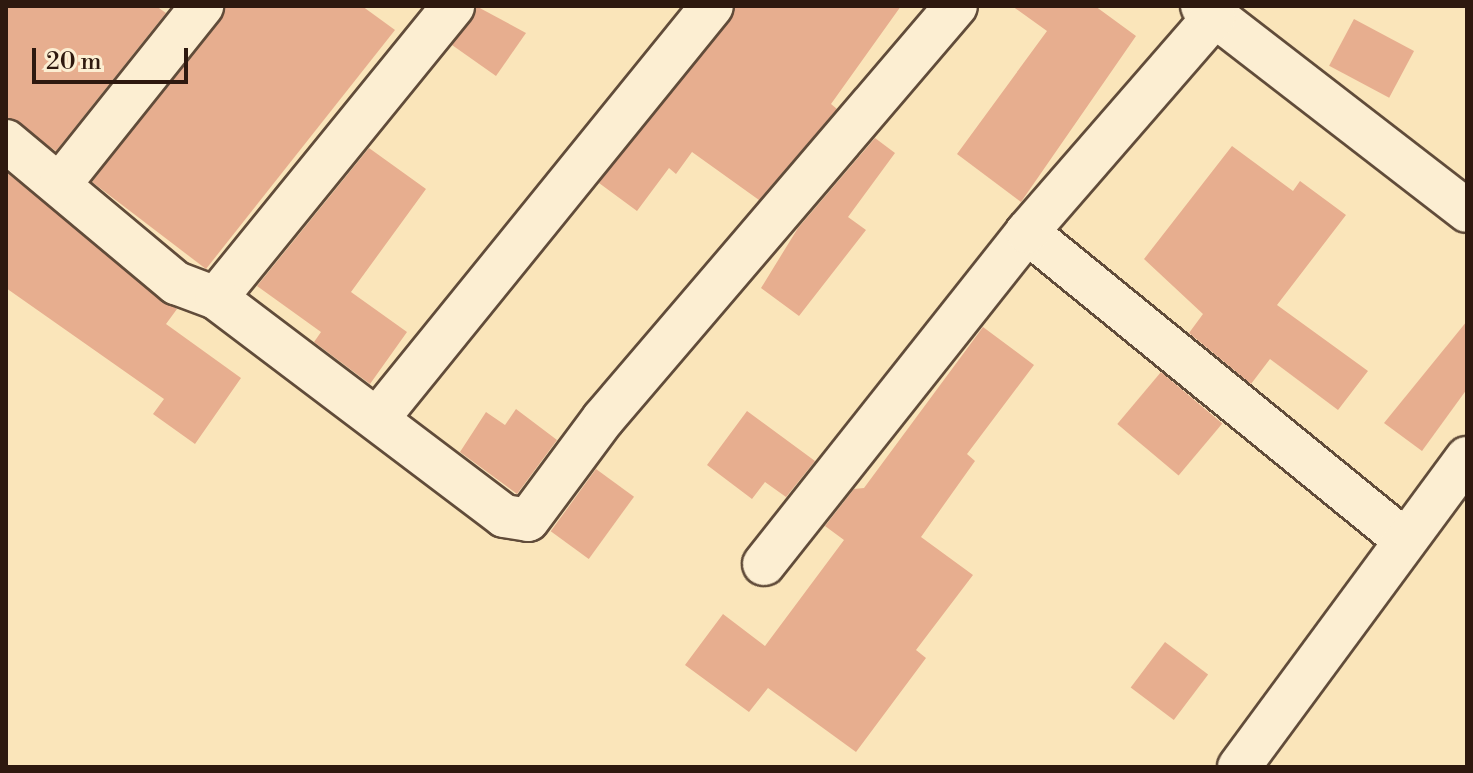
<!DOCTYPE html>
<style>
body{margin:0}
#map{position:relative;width:1473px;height:773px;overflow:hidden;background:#fae5ba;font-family:"Libre Bodoni",serif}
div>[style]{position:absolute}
.building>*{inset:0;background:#e7ae8f;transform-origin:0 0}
.roads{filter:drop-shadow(2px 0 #614c3a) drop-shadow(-2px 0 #614c3a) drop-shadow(0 2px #614c3a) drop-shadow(0 -2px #614c3a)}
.street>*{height:42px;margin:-21px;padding:0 21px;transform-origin:21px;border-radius:21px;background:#fceed2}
span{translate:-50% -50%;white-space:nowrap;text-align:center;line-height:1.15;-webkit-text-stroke:6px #fceed2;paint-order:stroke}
.frame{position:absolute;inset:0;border:8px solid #2e190f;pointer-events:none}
.scale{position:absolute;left:32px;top:48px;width:156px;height:36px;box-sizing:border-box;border:4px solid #2e190f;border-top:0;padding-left:10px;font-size:24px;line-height:28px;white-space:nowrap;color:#2e190f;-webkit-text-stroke:6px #fceed2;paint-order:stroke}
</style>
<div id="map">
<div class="building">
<i style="clip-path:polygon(6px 6px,156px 6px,166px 13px,56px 151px,6px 118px)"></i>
<i style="clip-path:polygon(225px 6px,362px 6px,395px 30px,206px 269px,92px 182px)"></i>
<i style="clip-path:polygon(476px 6px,526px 33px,496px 76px,452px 45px)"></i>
<i style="clip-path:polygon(735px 6px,901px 6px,831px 104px,837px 109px,759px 200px,692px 152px,676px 174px,669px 168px,637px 211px,599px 183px)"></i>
<i style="clip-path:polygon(1012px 6px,1095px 6px,1136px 36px,1021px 202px,957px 154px,1047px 31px)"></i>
<i style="left:1354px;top:19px;width:68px;height:53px;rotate:28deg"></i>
<i style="clip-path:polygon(875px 138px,895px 153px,848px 217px,866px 230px,799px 316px,761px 288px,798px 228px)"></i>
<i style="clip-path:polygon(1232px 146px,1293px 191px,1300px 181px,1346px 215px,1277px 305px,1368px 371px,1338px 410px,1270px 359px,1251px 384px,1189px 333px,1203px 314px,1144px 259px)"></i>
<i style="clip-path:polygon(369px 148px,426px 189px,351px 292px,407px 332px,370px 384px,314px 342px,321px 332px,257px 286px)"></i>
<i style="clip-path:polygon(6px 172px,177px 309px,166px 324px,241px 378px,195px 444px,153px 414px,164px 399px,6px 288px)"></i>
<i style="clip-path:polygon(1467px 321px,1467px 389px,1422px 451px,1384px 423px)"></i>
<i style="clip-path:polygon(983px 327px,1034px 365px,967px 454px,975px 461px,921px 537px,973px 575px,916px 650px,926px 658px,856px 752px,768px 688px,749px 712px,685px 665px,723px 614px,765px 646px,844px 540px,825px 526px,854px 489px,864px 488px)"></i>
<i style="left:1161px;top:372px;width:80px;height:68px;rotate:40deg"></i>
<i style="clip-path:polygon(516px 409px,557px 440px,517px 494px,460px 452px,486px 412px,505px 425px)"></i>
<i style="clip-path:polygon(747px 411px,815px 461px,786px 497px,765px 482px,752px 499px,707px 465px)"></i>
<i style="left:596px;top:469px;width:47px;height:77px;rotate:36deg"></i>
<i style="left:1165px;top:642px;width:54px;height:57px;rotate:37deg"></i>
</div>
<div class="roads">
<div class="street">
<i style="left:1202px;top:6px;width:335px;rotate:37.7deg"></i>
<i style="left:6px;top:141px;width:222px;rotate:39.9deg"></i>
<i style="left:176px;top:283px;width:43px;rotate:20.6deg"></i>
<i style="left:216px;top:298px;width:376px;rotate:-50.9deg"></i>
<i style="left:60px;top:184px;width:228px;rotate:-51.4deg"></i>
<i style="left:1027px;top:232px;width:487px;rotate:39.2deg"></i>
<i style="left:216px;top:298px;width:361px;rotate:37.1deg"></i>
<i style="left:504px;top:516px;width:24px;rotate:9deg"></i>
<i style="left:528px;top:520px;width:126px;rotate:-53.4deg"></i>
<i style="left:603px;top:419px;width:543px;rotate:-49.48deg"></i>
<i style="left:378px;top:418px;width:530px;rotate:-50.97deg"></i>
<i style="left:764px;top:564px;width:424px;rotate:-51.6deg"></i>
<i style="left:1027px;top:232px;width:285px;rotate:-49deg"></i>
<i style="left:1239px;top:767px;width:384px;rotate:-53.6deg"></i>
</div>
</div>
<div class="frame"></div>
<div class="scale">20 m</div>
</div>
